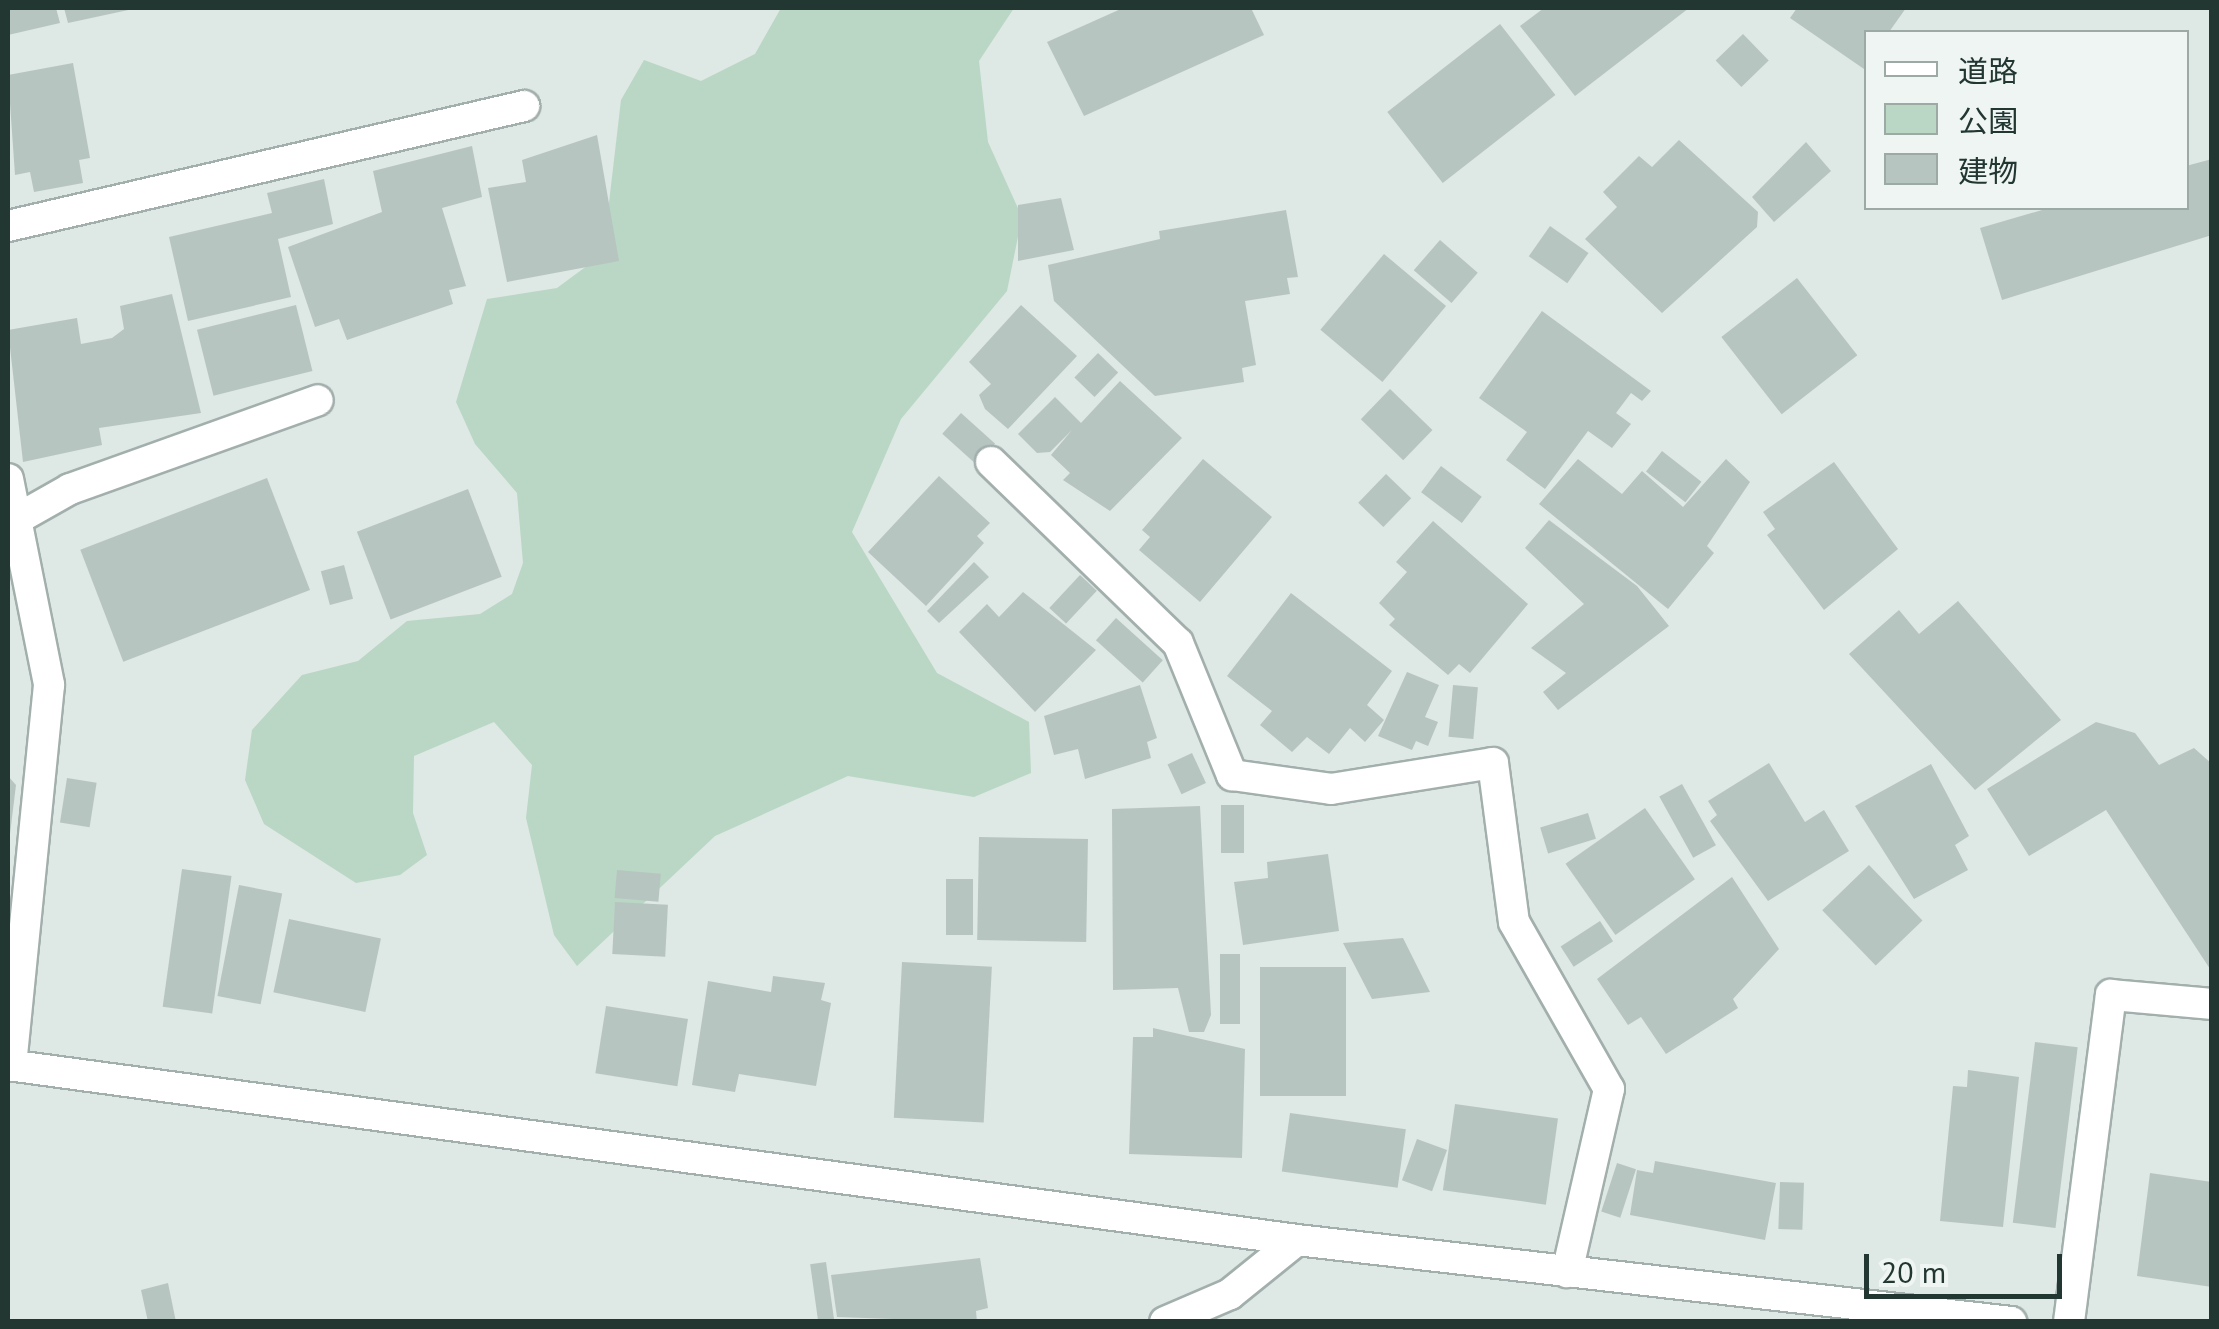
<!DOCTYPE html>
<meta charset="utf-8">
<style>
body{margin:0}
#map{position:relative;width:2219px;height:1329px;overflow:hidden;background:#dee8e5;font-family:"PT Sans","Noto Sans JP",sans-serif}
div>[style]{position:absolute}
.green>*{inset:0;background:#b9d7c4}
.building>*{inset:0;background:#b7c5c1;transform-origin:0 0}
.roads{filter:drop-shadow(2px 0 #a2afac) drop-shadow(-2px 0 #a2afac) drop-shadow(0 2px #a2afac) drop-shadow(0 -2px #a2afac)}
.minor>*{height:30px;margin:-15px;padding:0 15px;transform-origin:15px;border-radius:15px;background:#fff}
span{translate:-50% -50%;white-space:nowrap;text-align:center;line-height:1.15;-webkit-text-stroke:8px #eef5f2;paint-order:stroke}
.frame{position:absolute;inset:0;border:10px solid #223632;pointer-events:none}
.legend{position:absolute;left:1864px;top:30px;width:325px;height:180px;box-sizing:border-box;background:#eef5f2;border:2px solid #9ca9a5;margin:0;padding:12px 18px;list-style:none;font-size:30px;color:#223632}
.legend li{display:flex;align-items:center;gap:20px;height:50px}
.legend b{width:50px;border:2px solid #9ca9a5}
.scale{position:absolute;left:1864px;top:1254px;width:198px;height:45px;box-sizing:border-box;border:5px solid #223632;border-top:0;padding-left:12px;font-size:30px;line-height:35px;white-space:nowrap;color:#223632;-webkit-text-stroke:8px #eef5f2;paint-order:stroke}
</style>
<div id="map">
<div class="green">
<i style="clip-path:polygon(781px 8px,1014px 8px,979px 61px,988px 142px,1022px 217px,1007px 291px,901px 419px,852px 532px,937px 673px,1029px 722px,1031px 773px,974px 797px,848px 776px,715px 836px,577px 966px,554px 935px,526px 818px,532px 765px,494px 722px,414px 756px,413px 813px,427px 855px,400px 875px,356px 883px,264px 824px,245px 780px,252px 730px,302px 675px,358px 661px,407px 621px,480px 614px,512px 594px,523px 563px,517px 493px,475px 444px,456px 402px,487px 299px,557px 288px,603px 254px,621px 100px,644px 60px,701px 81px,755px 54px)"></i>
</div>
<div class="building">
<i style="clip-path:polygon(8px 8px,56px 8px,60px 23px,8px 35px)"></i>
<i style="clip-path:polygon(64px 8px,133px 8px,133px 9px,68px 23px)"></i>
<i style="clip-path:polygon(1123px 8px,1251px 8px,1264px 35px,1084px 116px,1047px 42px)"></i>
<i style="clip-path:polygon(1544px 8px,1689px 8px,1575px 96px,1520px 26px)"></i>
<i style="clip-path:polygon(1797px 8px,1906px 8px,1889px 32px,1866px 32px,1864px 69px,1790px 18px)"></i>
<i style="left:1500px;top:24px;width:90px;height:143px;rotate:52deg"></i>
<i style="left:1743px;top:34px;width:37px;height:38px;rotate:46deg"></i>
<i style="clip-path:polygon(73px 63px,90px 158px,79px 160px,83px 183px,34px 192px,30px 172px,15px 175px,8px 75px)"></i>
<i style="clip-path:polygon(597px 135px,619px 261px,507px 282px,488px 188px,526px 182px,522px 160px)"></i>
<i style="clip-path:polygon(1679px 140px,1758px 212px,1757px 227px,1662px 313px,1585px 239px,1617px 207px,1603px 192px,1639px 156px,1652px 167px)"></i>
<i style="clip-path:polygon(1806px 142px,1831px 171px,1774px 222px,1752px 197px)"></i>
<i style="clip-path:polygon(472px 146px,482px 197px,442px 208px,466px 286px,449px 290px,453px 304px,347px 340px,339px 319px,315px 327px,288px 247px,382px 212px,373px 171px)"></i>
<i style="clip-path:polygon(2212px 159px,2212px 235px,2002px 300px,1980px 228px,2049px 208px,2186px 208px,2186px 166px)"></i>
<i style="clip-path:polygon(324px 179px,333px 224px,278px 239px,291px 297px,188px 321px,169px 237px,272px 213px,267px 193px)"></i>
<i style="clip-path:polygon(1061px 198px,1074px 250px,1018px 261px,1018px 205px)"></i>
<i style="clip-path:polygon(1286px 210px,1298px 277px,1287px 278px,1290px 294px,1245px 301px,1256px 365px,1242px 368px,1244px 382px,1155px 396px,1054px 301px,1048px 265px,1160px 239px,1159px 231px)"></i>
<i style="left:1550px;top:226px;width:47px;height:37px;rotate:35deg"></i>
<i style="left:1440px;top:240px;width:50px;height:40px;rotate:41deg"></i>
<i style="left:1384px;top:254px;width:81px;height:99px;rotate:40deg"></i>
<i style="left:1797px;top:278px;width:98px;height:96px;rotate:52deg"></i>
<i style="clip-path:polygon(172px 294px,201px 413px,99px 428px,102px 445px,23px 462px,8px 330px,77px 318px,81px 344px,112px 338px,124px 329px,120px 306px)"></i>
<i style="left:296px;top:305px;width:68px;height:102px;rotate:76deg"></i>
<i style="clip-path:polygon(1021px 305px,1077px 356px,1008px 429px,985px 409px,979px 395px,991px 384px,969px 362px)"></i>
<i style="clip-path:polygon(1542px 311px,1651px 391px,1642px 401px,1631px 393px,1616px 413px,1631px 424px,1612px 448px,1588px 431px,1545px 489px,1506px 460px,1527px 432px,1479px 398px)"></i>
<i style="left:1098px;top:353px;width:28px;height:34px;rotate:44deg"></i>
<i style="clip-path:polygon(1120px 381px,1182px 438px,1110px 511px,1063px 480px,1070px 473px,1051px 455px,1072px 430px,1050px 452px,1037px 453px,1018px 434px,1055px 397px,1081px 423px)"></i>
<i style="left:1390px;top:389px;width:59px;height:42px;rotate:44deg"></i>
<i style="left:961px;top:413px;width:46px;height:28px;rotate:42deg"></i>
<i style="left:1662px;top:451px;width:50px;height:26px;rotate:38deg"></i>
<i style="clip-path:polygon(1203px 459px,1272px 517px,1200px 602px,1139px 550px,1150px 537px,1142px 530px)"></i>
<i style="clip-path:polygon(1578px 459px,1622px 494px,1642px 471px,1683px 507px,1726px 459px,1750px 482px,1707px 546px,1714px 553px,1668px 609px,1539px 504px)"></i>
<i style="clip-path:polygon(1834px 462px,1898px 549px,1824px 610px,1767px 535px,1775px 529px,1763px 512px)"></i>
<i style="left:1441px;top:466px;width:51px;height:33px;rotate:37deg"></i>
<i style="left:1386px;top:474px;width:35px;height:40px;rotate:44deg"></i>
<i style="clip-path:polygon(939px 476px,990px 523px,977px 536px,984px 543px,926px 606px,868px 552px)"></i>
<i style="left:267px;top:478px;width:120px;height:200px;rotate:69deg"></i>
<i style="left:468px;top:489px;width:94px;height:119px;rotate:69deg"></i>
<i style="clip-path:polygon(1549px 520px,1637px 586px,1669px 626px,1558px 710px,1543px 692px,1566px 673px,1531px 648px,1584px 604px,1525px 548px)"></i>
<i style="clip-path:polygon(1433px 521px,1528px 604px,1470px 673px,1459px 664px,1448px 675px,1389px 625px,1395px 619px,1379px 603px,1407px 572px,1396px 562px)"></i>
<i style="clip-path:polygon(974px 562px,989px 577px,939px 623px,927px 611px)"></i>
<i style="left:344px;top:565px;width:35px;height:24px;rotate:75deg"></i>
<i style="left:1080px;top:575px;width:23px;height:45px;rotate:43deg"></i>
<i style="clip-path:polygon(1023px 592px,1096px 650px,1035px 712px,959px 632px,987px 604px,999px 617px)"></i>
<i style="clip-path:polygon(1291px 593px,1392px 671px,1367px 705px,1384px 720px,1365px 742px,1350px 728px,1329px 754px,1307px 737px,1292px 752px,1260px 725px,1272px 711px,1227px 676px)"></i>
<i style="clip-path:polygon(1958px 601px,2061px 720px,1975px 790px,1849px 654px,1899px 610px,1919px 634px)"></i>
<i style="left:1116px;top:618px;width:63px;height:30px;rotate:42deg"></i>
<i style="clip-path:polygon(1407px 672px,1439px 685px,1425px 717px,1438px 722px,1428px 746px,1416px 741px,1412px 750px,1378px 736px)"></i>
<i style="clip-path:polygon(1140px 685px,1157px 738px,1147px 742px,1151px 758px,1085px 779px,1078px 749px,1054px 755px,1044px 716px)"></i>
<i style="left:1453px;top:685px;width:25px;height:52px;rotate:5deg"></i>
<i style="clip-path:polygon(2096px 722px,2135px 733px,2159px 765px,2194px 748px,2212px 764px,2212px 972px,2106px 810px,2029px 856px,1987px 789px)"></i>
<i style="left:1192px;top:753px;width:33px;height:27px;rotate:65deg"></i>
<i style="clip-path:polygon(1769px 763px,1805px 822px,1824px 810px,1849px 851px,1768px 901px,1710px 821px,1717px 815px,1708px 801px)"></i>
<i style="clip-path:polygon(1931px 764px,1969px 836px,1955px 845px,1968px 870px,1914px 899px,1855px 806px)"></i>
<i style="clip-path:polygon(8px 776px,16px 785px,10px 834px,8px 834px)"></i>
<i style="left:67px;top:778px;width:30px;height:45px;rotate:9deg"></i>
<i style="left:1682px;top:784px;width:70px;height:26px;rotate:61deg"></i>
<i style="left:1221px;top:805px;width:23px;height:48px"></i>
<i style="clip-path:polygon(1200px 806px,1211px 1015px,1204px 1032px,1189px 1032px,1178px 988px,1113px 990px,1112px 809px)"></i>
<i style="left:1645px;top:808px;width:87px;height:97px;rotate:55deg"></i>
<i style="left:1588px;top:813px;width:27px;height:50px;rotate:73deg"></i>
<i style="left:979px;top:837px;width:109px;height:103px;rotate:1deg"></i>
<i style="clip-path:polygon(1328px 854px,1339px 931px,1243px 945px,1234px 882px,1268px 878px,1267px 862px)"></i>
<i style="left:1869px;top:865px;width:77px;height:65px;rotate:46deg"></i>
<i style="left:182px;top:869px;width:50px;height:139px;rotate:8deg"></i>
<i style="left:617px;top:870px;width:44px;height:28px;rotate:5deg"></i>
<i style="clip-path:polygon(1732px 877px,1779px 949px,1733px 999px,1738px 1008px,1666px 1054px,1641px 1017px,1628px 1025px,1597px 979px)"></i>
<i style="left:946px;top:879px;width:27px;height:56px"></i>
<i style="left:239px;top:885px;width:44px;height:113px;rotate:11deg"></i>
<i style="left:615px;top:902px;width:53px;height:52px;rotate:3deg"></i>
<i style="left:289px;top:919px;width:94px;height:75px;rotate:12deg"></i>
<i style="left:1600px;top:921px;width:24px;height:47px;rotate:57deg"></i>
<i style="clip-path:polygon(1403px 938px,1430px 992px,1372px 999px,1343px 943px)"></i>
<i style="left:1220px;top:954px;width:20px;height:70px"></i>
<i style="left:902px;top:962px;width:90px;height:156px;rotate:3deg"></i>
<i style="left:1260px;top:967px;width:86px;height:129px"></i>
<i style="clip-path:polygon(773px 976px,825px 983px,821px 1000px,831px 1003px,816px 1086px,739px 1074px,735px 1092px,692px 1085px,708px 981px,771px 992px)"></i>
<i style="left:606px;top:1006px;width:83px;height:68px;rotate:9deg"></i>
<i style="clip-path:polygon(1153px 1028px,1245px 1049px,1242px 1158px,1129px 1154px,1133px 1037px,1153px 1037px)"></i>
<i style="left:2035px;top:1042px;width:43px;height:182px;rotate:7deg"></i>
<i style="clip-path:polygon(1968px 1070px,2019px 1077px,2003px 1227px,1940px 1221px,1953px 1086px,1967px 1087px)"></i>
<i style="left:1455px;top:1104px;width:104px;height:87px;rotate:8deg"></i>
<i style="left:1290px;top:1113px;width:117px;height:59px;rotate:8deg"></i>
<i style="left:1417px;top:1139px;width:32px;height:44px;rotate:20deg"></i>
<i style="clip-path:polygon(1655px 1161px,1776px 1183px,1765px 1240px,1630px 1215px,1637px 1170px,1653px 1173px)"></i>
<i style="left:1617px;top:1163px;width:20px;height:51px;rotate:18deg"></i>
<i style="clip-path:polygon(2150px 1173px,2212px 1182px,2212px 1287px,2137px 1276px)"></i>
<i style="left:1780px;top:1182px;width:24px;height:47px;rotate:2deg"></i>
<i style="clip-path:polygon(980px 1258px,988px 1308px,976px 1311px,977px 1322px,837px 1317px,831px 1275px)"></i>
<i style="left:826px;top:1262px;width:61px;height:16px;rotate:82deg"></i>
<i style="clip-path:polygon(168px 1283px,176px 1322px,148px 1322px,141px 1290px)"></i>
</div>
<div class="roads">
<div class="minor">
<i style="left:8px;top:226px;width:530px;rotate:-13.09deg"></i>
<i style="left:991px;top:462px;width:260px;rotate:44.1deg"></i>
<i style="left:1178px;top:643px;width:143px;rotate:67.8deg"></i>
<i style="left:1232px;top:775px;width:100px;rotate:8deg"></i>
<i style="left:1331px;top:789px;width:164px;rotate:-9.1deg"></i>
<i style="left:1493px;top:763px;width:160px;rotate:82.5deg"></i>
<i style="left:1514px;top:922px;width:192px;rotate:60.4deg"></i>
<i style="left:1609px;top:1089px;width:188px;rotate:102.9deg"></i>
<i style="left:8px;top:479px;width:210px;rotate:78.7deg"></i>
<i style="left:49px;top:685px;width:383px;rotate:95.7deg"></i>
<i style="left:17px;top:519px;width:61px;rotate:-29.5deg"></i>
<i style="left:70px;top:489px;width:263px;rotate:-19.7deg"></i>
<i style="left:8px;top:1065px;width:1301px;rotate:7.73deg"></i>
<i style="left:1297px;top:1240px;width:719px;rotate:6.55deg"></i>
<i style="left:1165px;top:1322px;width:71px;rotate:-23.3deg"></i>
<i style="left:1230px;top:1294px;width:86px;rotate:-38.9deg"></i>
<i style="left:2069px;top:1322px;width:330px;rotate:-82.7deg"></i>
<i style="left:2111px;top:995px;width:101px;rotate:5.1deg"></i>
</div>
</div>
<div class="frame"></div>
<ul class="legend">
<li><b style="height:12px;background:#fff"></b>道路</li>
<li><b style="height:28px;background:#b9d7c4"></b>公園</li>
<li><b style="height:28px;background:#b7c5c1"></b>建物</li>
</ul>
<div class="scale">20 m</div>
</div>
